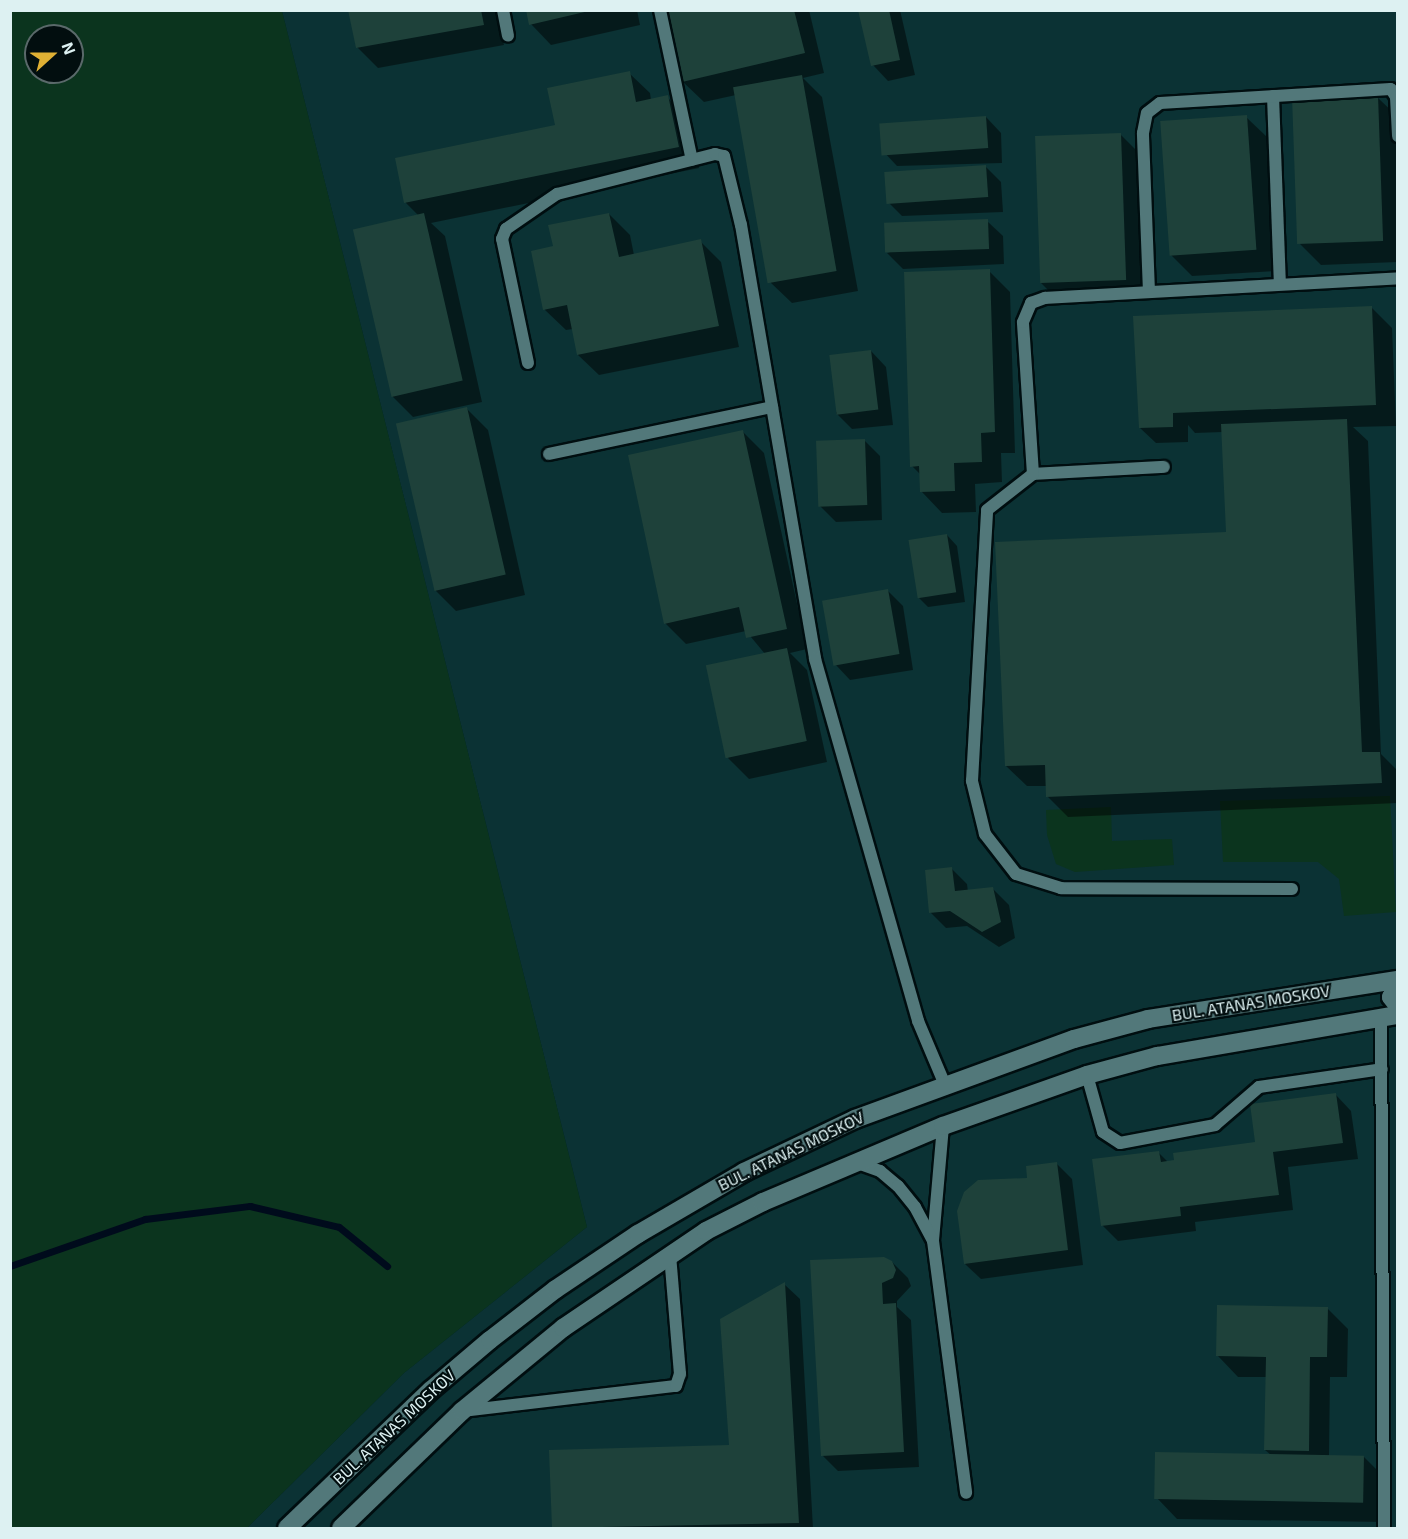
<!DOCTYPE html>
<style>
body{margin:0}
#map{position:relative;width:1408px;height:1539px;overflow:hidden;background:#00272a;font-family:"Exo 2",sans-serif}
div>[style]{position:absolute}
.built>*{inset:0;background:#0b3234}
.green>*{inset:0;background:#0b341e}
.shadow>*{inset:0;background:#0007}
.stream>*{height:7px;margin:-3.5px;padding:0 3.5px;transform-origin:3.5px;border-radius:3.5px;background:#000b1c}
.building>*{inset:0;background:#1e413a;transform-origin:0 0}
.roads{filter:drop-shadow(2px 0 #000e10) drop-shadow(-2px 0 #000e10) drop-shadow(0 2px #000e10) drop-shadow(0 -2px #000e10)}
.lane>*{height:12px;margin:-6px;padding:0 6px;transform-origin:6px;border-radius:6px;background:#52787a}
.secondary>*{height:18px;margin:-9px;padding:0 9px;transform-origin:9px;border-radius:9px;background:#52787a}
span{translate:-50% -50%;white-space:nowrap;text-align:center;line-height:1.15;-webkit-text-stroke:4.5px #020e0f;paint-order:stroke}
.street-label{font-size:16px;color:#ddf1f2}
.frame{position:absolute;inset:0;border:12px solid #ddf1f2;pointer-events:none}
.north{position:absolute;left:24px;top:24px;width:60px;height:60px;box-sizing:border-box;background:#020e0f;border:2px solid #5a696a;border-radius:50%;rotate:69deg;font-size:16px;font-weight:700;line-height:24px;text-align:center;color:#ddf1f2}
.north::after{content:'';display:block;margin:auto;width:21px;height:27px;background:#dfb034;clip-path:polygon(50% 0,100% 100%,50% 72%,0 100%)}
</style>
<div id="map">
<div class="built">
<i style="clip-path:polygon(282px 11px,1397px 11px,1397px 1528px,247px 1528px,404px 1373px,587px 1227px)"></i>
</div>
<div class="green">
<i style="clip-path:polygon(evenodd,10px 11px,282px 11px,587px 1227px,404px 1373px,247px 1528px,11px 1528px,10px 11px,36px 36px,72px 36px,72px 72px,36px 72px,36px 36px)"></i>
<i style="clip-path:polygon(1390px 796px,1396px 912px,1344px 916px,1339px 879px,1318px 862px,1223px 862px,1220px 801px)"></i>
<i style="clip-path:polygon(1111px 807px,1112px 841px,1172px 839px,1174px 865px,1075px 872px,1056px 864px,1047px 835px,1046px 810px)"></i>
</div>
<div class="shadow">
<i style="clip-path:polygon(349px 10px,495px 10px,504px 45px,378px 68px,357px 47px)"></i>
<i style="clip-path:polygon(528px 10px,637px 10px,640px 25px,551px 45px,531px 24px)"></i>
<i style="clip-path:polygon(666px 10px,809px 10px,824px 73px,803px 78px,822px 97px,858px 291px,792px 303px,771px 283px,736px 95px,704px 102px,683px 82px)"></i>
<i style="clip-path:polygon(860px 10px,900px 10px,915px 75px,888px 81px,873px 65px)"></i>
<i style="clip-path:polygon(629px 73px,650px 93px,651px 100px,667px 97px,688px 118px,699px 168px,431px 223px,445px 236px,482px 402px,413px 417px,392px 396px,419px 216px,406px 203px,397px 159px,557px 126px)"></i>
<i style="clip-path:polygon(1377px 97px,1398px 117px,1398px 262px,1321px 265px,1300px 244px)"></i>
<i style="clip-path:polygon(986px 117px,1001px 133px,1002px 163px,897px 166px,882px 150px)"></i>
<i style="clip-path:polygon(1246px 117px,1267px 137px,1276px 271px,1192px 276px,1171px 255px)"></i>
<i style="clip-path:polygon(1120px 134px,1141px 155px,1146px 300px,1061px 303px,1040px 282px)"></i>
<i style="clip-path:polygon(986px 167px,1001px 182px,1003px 212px,902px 216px,887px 201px)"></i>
<i style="clip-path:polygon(609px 214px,630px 235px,634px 255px,700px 241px,721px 262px,739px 347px,599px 375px,578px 355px,573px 329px,566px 330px,545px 310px,554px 248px)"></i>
<i style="clip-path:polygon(987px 221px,1003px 236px,1004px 264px,903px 269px,887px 253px)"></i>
<i style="clip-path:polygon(989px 271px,1010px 292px,1015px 453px,1001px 453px,1002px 482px,975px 484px,976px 512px,942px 513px,922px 492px,921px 475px,912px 466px)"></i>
<i style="clip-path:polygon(1371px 307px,1392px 328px,1396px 426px,1353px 427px,1368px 441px,1381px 754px,1398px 771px,1398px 803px,1068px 817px,1047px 796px,1047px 786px,1027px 786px,1006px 766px,1228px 534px,1223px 432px,1195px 433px,1188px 425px,1188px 442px,1156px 443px,1140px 428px)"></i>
<i style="clip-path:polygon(871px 351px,886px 367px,893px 425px,852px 429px,836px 413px)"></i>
<i style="clip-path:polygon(467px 409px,488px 430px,525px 595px,456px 611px,435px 590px)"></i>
<i style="clip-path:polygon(743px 432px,764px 453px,807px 649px,790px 653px,807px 670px,827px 762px,749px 779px,728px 758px,765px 654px,746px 631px,686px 644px,665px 623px)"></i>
<i style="clip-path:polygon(865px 441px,880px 456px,882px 520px,836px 522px,820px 506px)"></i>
<i style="clip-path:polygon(947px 535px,957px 546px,965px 602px,928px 607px,918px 597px)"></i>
<i style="clip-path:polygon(888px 591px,903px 606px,913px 670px,850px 680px,835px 664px)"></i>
<i style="clip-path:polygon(952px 869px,967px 884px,968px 892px,993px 889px,1009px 905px,1015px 938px,999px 947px,967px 926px,946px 928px,930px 912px)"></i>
<i style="clip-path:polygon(1336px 1095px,1351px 1111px,1358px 1159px,1288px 1167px,1293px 1210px,1195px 1222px,1196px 1231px,1118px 1241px,1102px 1225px,1159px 1153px,1168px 1162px,1257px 1144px)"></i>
<i style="clip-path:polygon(1056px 1163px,1072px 1179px,1083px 1265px,981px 1279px,965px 1264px,1029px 1179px)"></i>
<i style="clip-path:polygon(812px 1262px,892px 1262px,908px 1278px,911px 1286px,897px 1301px,897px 1307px,911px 1320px,919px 1467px,838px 1471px,823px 1456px)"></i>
<i style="clip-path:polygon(784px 1284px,800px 1299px,813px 1528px,553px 1528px,550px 1452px,730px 1446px)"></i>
<i style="clip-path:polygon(1327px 1308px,1348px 1329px,1347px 1377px,1330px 1377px,1329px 1456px,1363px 1456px,1384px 1477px,1384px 1522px,1177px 1519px,1157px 1498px,1271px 1455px,1265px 1450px,1267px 1377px,1238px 1377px,1218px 1356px)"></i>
</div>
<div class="stream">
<i style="left:10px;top:1266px;width:143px;rotate:-19.2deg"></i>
<i style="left:145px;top:1219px;width:106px;rotate:-7.1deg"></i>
<i style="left:250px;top:1206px;width:91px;rotate:13.3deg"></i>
<i style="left:339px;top:1227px;width:62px;rotate:39.1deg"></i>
</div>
<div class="building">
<i style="clip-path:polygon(348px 10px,481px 10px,484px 25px,356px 48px)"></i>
<i style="clip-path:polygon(526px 10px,589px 10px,589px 11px,529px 25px)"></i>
<i style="clip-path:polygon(665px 10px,794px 10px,805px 53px,682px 82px)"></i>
<i style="clip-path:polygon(858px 10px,889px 10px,900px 60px,871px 66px)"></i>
<i style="clip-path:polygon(630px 71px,636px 102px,668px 95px,679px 147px,404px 203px,395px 158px,555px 125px,547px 88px)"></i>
<i style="left:802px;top:75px;width:199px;height:70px;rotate:80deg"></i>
<i style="left:1378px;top:95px;width:146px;height:86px;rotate:88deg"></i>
<i style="left:1247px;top:115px;width:135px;height:87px;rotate:86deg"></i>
<i style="left:986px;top:116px;width:32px;height:107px;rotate:86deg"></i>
<i style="left:1121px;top:133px;width:147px;height:86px;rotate:88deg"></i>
<i style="left:986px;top:165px;width:32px;height:102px;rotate:86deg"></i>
<i style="left:424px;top:213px;width:172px;height:73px;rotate:77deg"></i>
<i style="clip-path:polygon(609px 213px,619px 257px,701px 239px,719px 326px,577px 355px,567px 305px,543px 310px,531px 251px,553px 246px,548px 225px)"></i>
<i style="left:988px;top:219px;width:30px;height:104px;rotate:88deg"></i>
<i style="clip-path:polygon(990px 269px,995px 432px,981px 433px,982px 462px,954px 463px,955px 491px,920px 492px,919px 466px,910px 467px,904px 272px)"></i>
<i style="clip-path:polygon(1372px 306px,1376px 405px,1173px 413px,1173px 427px,1139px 428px,1133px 316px)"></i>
<i style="left:871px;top:350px;width:60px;height:42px;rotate:83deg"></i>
<i style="left:467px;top:407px;width:172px;height:73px;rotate:77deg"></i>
<i style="clip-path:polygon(1347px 419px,1362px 752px,1380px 752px,1382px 783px,1046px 797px,1045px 765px,1005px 766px,995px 542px,1226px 532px,1221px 424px)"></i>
<i style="clip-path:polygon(743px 430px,787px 629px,746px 638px,739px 607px,664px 624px,628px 455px)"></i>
<i style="left:865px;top:439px;width:66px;height:49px;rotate:88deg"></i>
<i style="left:947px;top:534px;width:59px;height:39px;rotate:81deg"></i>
<i style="left:888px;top:589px;width:66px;height:67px;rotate:80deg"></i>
<i style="left:787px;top:648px;width:95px;height:83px;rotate:78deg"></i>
<i style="clip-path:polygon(952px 867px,955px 891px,993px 887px,1001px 922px,982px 932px,950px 911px,929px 913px,925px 870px)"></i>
<i style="clip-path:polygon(1336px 1093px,1343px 1143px,1273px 1152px,1279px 1195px,1180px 1207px,1181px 1216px,1101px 1226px,1092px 1159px,1159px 1151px,1161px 1162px,1174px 1160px,1173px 1153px,1255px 1142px,1250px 1104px)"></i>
<i style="clip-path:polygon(1057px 1162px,1068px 1250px,964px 1264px,957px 1211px,964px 1192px,978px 1180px,1027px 1178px,1026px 1166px)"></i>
<i style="clip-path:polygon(884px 1257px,892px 1261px,896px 1270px,893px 1278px,882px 1283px,883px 1304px,896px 1303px,904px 1452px,821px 1456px,810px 1260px)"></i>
<i style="clip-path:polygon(785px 1282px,799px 1523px,552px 1528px,549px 1450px,729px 1445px,720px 1319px)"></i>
<i style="clip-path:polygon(1217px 1305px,1328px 1307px,1327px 1357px,1310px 1357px,1309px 1451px,1264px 1450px,1266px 1357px,1216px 1356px)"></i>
<i style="left:1155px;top:1452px;width:209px;height:47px;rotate:1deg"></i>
</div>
<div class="roads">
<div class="lane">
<i style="left:503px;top:10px;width:26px;rotate:79deg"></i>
<i style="left:660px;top:10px;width:153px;rotate:78deg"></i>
<i style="left:1273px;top:96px;width:188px;rotate:87.9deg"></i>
<i style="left:1149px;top:292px;width:159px;rotate:-92.2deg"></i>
<i style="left:1143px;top:133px;width:20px;rotate:-79deg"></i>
<i style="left:1147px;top:113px;width:16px;rotate:-38deg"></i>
<i style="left:1160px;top:103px;width:231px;rotate:-3.5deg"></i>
<i style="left:1391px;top:89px;width:9px;rotate:58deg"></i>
<i style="left:1396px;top:97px;width:39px;rotate:87deg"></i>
<i style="left:528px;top:363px;width:127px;rotate:-101.8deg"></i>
<i style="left:502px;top:239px;width:11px;rotate:-68deg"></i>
<i style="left:506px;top:229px;width:62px;rotate:-34.5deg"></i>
<i style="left:557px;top:194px;width:163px;rotate:-14.2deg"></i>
<i style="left:715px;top:154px;width:9px;rotate:13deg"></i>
<i style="left:724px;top:156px;width:71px;rotate:76.2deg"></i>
<i style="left:741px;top:225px;width:440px;rotate:80.3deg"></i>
<i style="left:815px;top:659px;width:376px;rotate:74.1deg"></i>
<i style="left:918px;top:1021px;width:69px;rotate:67.1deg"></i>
<i style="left:549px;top:454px;width:228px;rotate:-11.9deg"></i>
<i style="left:1033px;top:474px;width:131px;rotate:-3.1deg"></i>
<i style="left:1292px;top:889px;width:231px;rotate:-179.8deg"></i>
<i style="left:1061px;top:888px;width:47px;rotate:-162.7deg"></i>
<i style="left:1016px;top:874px;width:51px;rotate:-127.8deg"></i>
<i style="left:985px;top:834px;width:55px;rotate:-103.8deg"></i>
<i style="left:972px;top:781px;width:271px;rotate:-86.8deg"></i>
<i style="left:987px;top:510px;width:58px;rotate:-38deg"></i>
<i style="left:1033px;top:474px;width:152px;rotate:-93.8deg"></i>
<i style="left:1023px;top:322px;width:21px;rotate:-67deg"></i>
<i style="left:1031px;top:303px;width:15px;rotate:-20deg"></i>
<i style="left:1045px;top:298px;width:354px;rotate:-3.2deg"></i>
<i style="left:1381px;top:1017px;width:511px;rotate:89.66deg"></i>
<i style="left:1087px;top:1075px;width:59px;rotate:74.3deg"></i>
<i style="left:1103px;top:1132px;width:20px;rotate:33deg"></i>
<i style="left:1120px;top:1143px;width:97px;rotate:-10.7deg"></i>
<i style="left:1215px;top:1125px;width:58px;rotate:-40.8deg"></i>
<i style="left:1259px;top:1087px;width:124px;rotate:-8.3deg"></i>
<i style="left:943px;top:1126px;width:115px;rotate:95deg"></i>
<i style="left:933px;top:1241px;width:254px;rotate:82.5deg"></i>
<i style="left:855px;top:1162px;width:27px;rotate:20deg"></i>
<i style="left:880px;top:1171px;width:23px;rotate:40deg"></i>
<i style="left:898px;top:1186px;width:27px;rotate:51deg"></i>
<i style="left:915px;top:1207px;width:38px;rotate:62deg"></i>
<i style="left:462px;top:1411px;width:215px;rotate:-6.7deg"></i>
<i style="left:676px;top:1386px;width:13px;rotate:-72deg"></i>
<i style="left:680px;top:1374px;width:120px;rotate:-94.8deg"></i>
</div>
<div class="secondary">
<i style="left:1398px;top:986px;width:13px;rotate:122deg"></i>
<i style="left:1391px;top:997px;width:11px;rotate:52deg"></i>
<i style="left:287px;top:1528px;width:199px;rotate:-43.8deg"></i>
<i style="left:431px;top:1390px;width:77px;rotate:-40.3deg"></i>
<i style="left:490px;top:1340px;width:83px;rotate:-37.7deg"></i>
<i style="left:556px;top:1289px;width:99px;rotate:-33.9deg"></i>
<i style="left:638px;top:1234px;width:123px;rotate:-30.3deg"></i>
<i style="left:744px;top:1172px;width:123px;rotate:-25.5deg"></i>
<i style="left:855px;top:1119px;width:233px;rotate:-20.1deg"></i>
<i style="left:1074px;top:1039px;width:77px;rotate:-15.1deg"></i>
<i style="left:1148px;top:1019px;width:253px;rotate:-8.9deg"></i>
<i style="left:341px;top:1528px;width:168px;rotate:-44deg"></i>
<i style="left:462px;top:1411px;width:131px;rotate:-39.4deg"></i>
<i style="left:563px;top:1328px;width:173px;rotate:-34.1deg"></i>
<i style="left:706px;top:1231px;width:64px;rotate:-27deg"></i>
<i style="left:763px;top:1202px;width:195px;rotate:-22.9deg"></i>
<i style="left:943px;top:1126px;width:153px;rotate:-19.5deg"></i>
<i style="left:1087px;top:1075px;width:73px;rotate:-15.2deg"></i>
<i style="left:1157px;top:1056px;width:244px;rotate:-9.7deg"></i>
</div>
</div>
<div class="street-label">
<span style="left:1251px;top:1003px;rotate:-9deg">BUL. ATANAS MOSKOV</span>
<span style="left:791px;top:1151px;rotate:-26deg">BUL. ATANAS MOSKOV</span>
<span style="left:394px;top:1427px;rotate:-43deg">BUL. ATANAS MOSKOV</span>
</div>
<div class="frame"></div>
<div class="north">N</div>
</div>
